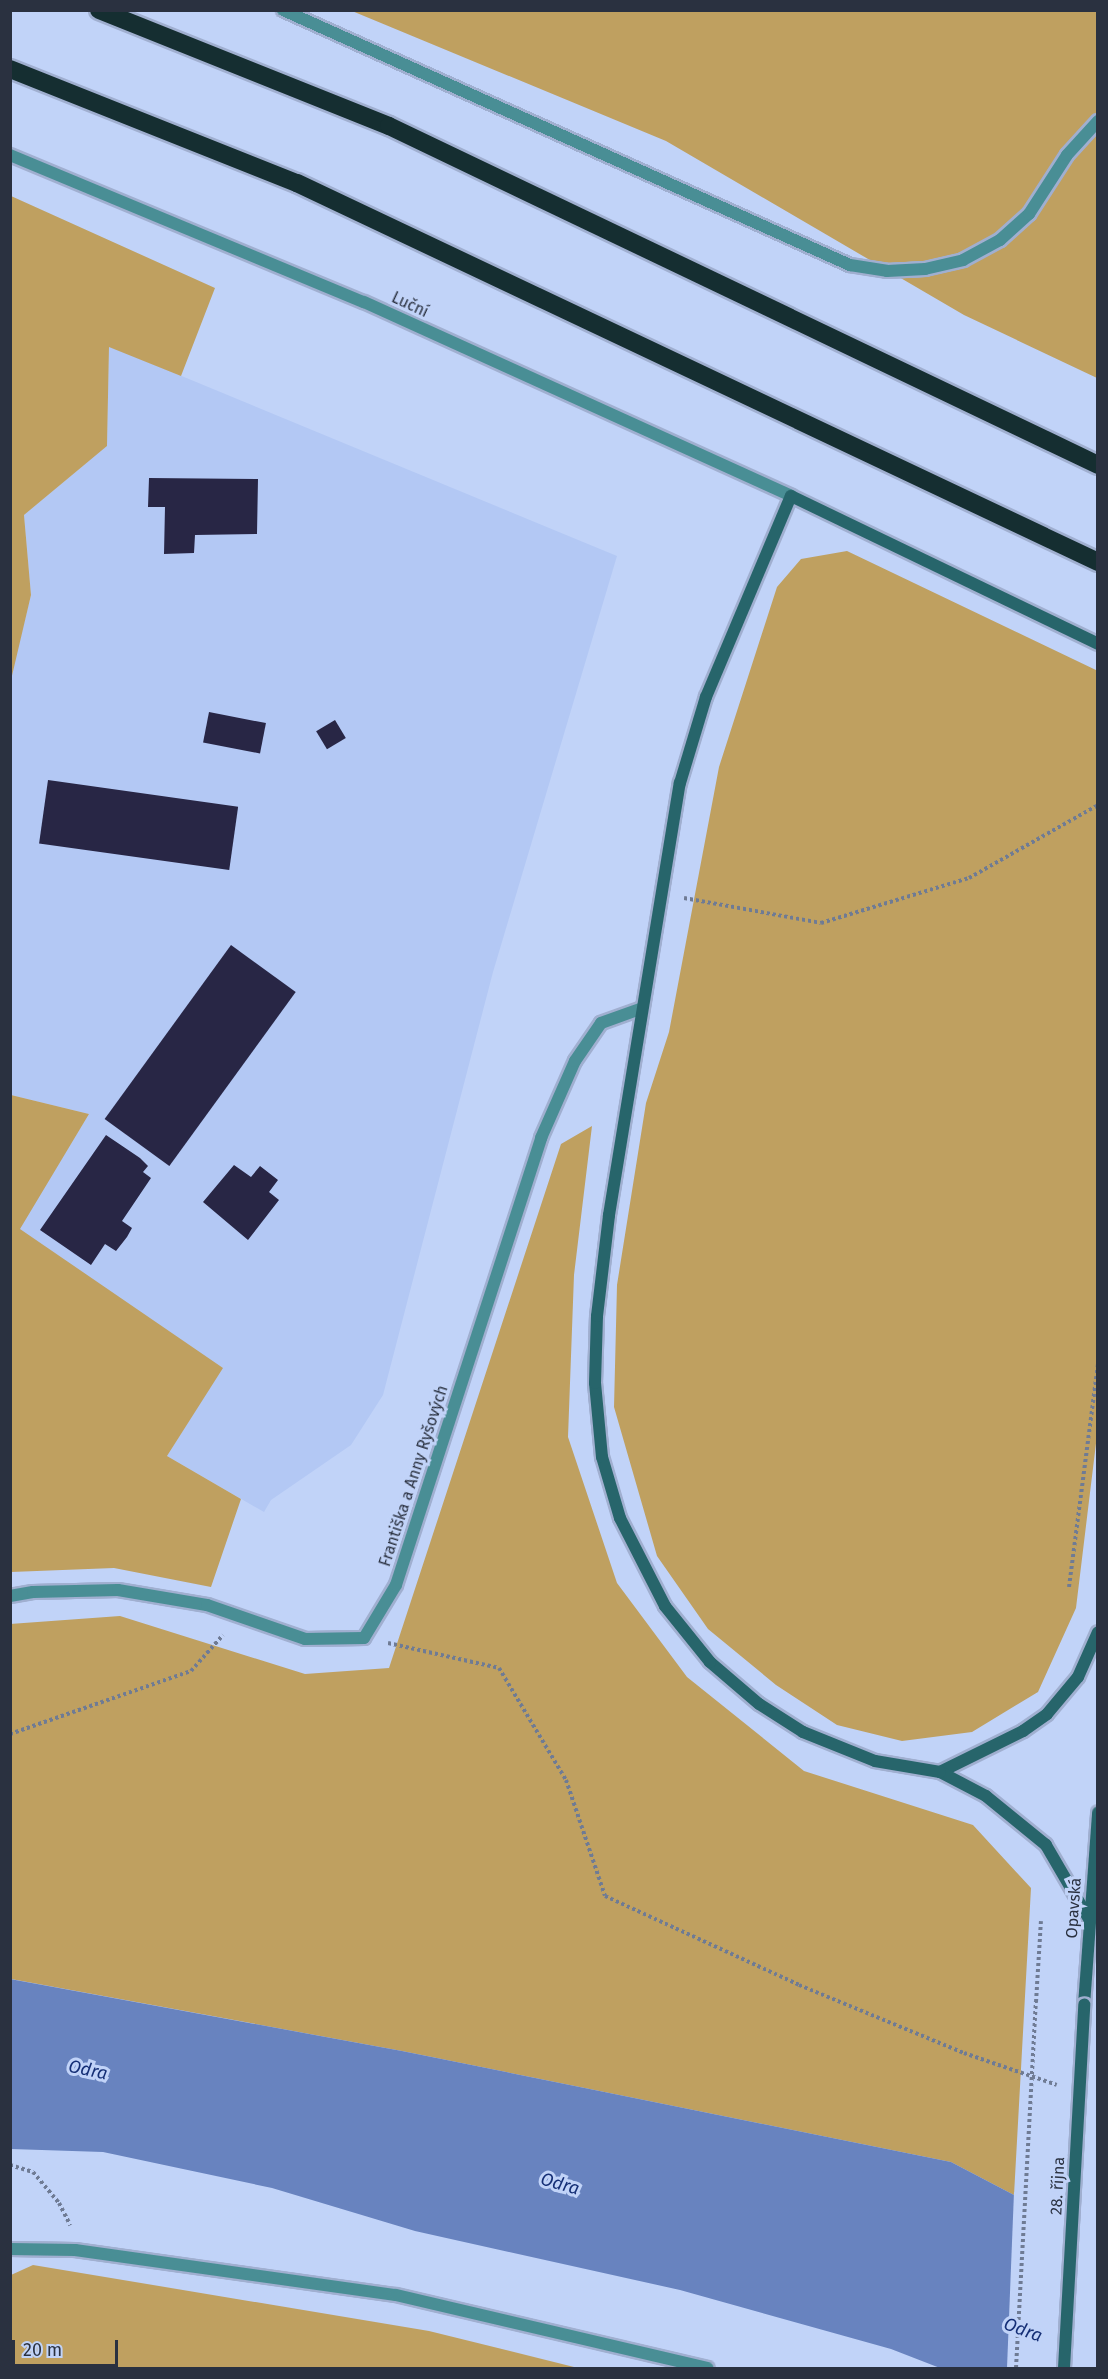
<!DOCTYPE html>
<meta charset="utf-8">
<style>
body{margin:0}
#map{position:relative;width:1108px;height:2379px;overflow:hidden;background:#c1d3f8;font-family:"Fira Sans",sans-serif}
div>[style]{position:absolute}
.built>*{inset:0;background:#b3c8f4}
.green>*{inset:0;background:#bfa060}
.water>*{inset:0;background:#6883bf}
.pier>*{inset:0;background:#c1d3f8}
.building>*{inset:0;background:#282645;transform-origin:0 0}
.path>*{height:4px;margin-top:-2px;transform-origin:0;background:repeating-linear-gradient(90deg,#6f7b94 0 3px,transparent 0 6px)}
.roads{filter:drop-shadow(2px 0 #a0afd0) drop-shadow(-2px 0 #a0afd0) drop-shadow(0 2px #a0afd0) drop-shadow(0 -2px #a0afd0)}
.lane>*{height:12px;margin:-6px;padding:0 6px;transform-origin:6px;border-radius:6px;background:#498e95}
.street>*{height:12px;margin:-6px;padding:0 6px;transform-origin:6px;border-radius:6px;background:#498e95}
.secondary>*{height:12px;margin:-6px;padding:0 6px;transform-origin:6px;border-radius:6px;background:#27656b}
.highway>*{height:18px;margin:-9px;padding:0 9px;transform-origin:9px;border-radius:9px;background:#152e31}
.path-bridge>*{height:4px;margin-top:-2px;transform-origin:0;background:repeating-linear-gradient(90deg,#6f7b94 0 3px,transparent 0 6px)}
.bridges{filter:drop-shadow(2px 0 #a0afd0) drop-shadow(-2px 0 #a0afd0) drop-shadow(0 2px #a0afd0) drop-shadow(0 -2px #a0afd0)}
.secondary-bridge>*{height:12px;margin:-6px;padding:0 6px;transform-origin:6px;border-radius:6px;background:#27656b}
span{translate:-50% -50%;white-space:nowrap;text-align:center;line-height:1.15;-webkit-text-stroke:6px #c1d3f8;paint-order:stroke}
.street-label{font-size:16px;color:#2a3140}
.water-label{font-size:18px;color:#152f76;font-style:italic}
.frame{position:absolute;inset:0;border:12px solid #2a3140;pointer-events:none}
.scale{position:absolute;left:12px;top:2340px;width:106px;height:27px;box-sizing:border-box;border:3px solid #2a3140;border-top:0;padding-left:8px;font-size:18px;line-height:21px;white-space:nowrap;color:#2a3140;-webkit-text-stroke:4px #c1d3f8;paint-order:stroke}
</style>
<div id="map">
<div class="built">
<i style="clip-path:polygon(109px 346px,617px 556px,493px 972px,383px 1395px,351px 1445px,271px 1500px,264px 1512px,167px 1456px,222px 1368px,19px 1229px,89px 1114px,11px 1095px,10px 680px,31px 595px,24px 515px,107px 446px)"></i>
</div>
<div class="green">
<i style="clip-path:polygon(352px 11px,1097px 11px,1097px 378px,964px 315px,666px 141px)"></i>
<i style="clip-path:polygon(11px 196px,215px 288px,181px 376px,109px 347px,107px 446px,24px 515px,31px 595px,11px 680px)"></i>
<i style="clip-path:polygon(847px 551px,1098px 671px,1098px 1427px,1076px 1608px,1038px 1692px,972px 1732px,902px 1741px,837px 1725px,776px 1685px,708px 1629px,657px 1556px,614px 1407px,617px 1285px,646px 1103px,669px 1032px,719px 767px,777px 587px,801px 559px)"></i>
<i style="clip-path:polygon(11px 1095px,89px 1114px,20px 1229px,223px 1368px,167px 1456px,241px 1499px,211px 1587px,114px 1568px,11px 1572px)"></i>
<i style="clip-path:polygon(592px 1126px,574px 1275px,568px 1437px,617px 1583px,687px 1677px,804px 1771px,973px 1825px,1031px 1888px,1014px 2195px,951px 2162px,402px 2051px,11px 1979px,10px 1624px,120px 1616px,305px 1674px,389px 1668px,561px 1144px)"></i>
<i style="clip-path:polygon(33px 2265px,429px 2331px,578px 2368px,11px 2368px,11px 2275px)"></i>
</div>
<div class="water">
<i style="clip-path:polygon(10px 1979px,402px 2051px,951px 2162px,1014px 2195px,1097px 2368px,940px 2368px,891px 2349px,680px 2290px,415px 2231px,272px 2188px,103px 2152px,11px 2149px)"></i>
</div>
<div class="pier">
<i style="clip-path:polygon(1014px 2192px,1098px 2229px,1097px 2368px,1007px 2368px)"></i>
</div>
<div class="building">
<i style="clip-path:polygon(149px 478px,258px 479px,257px 534px,195px 535px,194px 553px,164px 554px,165px 507px,148px 507px)"></i>
<i style="left:209px;top:712px;width:58px;height:31px;rotate:11deg"></i>
<i style="left:335px;top:720px;width:21px;height:22px;rotate:59deg"></i>
<i style="left:48px;top:780px;width:192px;height:64px;rotate:8deg"></i>
<i style="left:231px;top:945px;width:80px;height:215px;rotate:36deg"></i>
<i style="clip-path:polygon(106px 1135px,140px 1158px,148px 1166px,143px 1172px,151px 1178px,122px 1221px,132px 1228px,127px 1237px,116px 1251px,105px 1244px,91px 1265px,40px 1230px)"></i>
<i style="clip-path:polygon(234px 1165px,251px 1177px,260px 1166px,278px 1180px,269px 1192px,279px 1200px,248px 1240px,203px 1202px)"></i>
</div>
<div class="path">
<i style="left:684px;top:898px;width:139px;rotate:10.3deg"></i>
<i style="left:821px;top:923px;width:155px;rotate:-16.9deg"></i>
<i style="left:969px;top:878px;width:148px;rotate:-29.5deg"></i>
<i style="left:1069px;top:1587px;width:225px;rotate:-82.6deg"></i>
<i style="left:388px;top:1643px;width:114px;rotate:12.7deg"></i>
<i style="left:499px;top:1668px;width:131px;rotate:59.1deg"></i>
<i style="left:566px;top:1780px;width:122px;rotate:71.4deg"></i>
<i style="left:605px;top:1896px;width:213px;rotate:24.6deg"></i>
<i style="left:799px;top:1985px;width:178px;rotate:22.4deg"></i>
<i style="left:964px;top:2053px;width:98px;rotate:19deg"></i>
<i style="left:10px;top:1734px;width:192px;rotate:-19.2deg"></i>
<i style="left:191px;top:1671px;width:48px;rotate:-48.4deg"></i>
<i style="left:1036px;top:2002px;width:81px;rotate:-86.5deg"></i>
<i style="left:10px;top:2165px;width:24px;rotate:17deg"></i>
<i style="left:33px;top:2172px;width:40px;rotate:50deg"></i>
<i style="left:59px;top:2203px;width:25px;rotate:63deg"></i>
</div>
<div class="roads">
<div class="lane">
<i style="left:283px;top:10px;width:622px;rotate:24.22deg"></i>
<i style="left:850px;top:265px;width:37px;rotate:9deg"></i>
<i style="left:887px;top:271px;width:38px;rotate:-3deg"></i>
<i style="left:925px;top:269px;width:39px;rotate:-13deg"></i>
<i style="left:963px;top:260px;width:42px;rotate:-28.4deg"></i>
<i style="left:1000px;top:240px;width:39px;rotate:-42deg"></i>
<i style="left:1029px;top:214px;width:70px;rotate:-57.2deg"></i>
<i style="left:1067px;top:155px;width:46px;rotate:-47.6deg"></i>
<i style="left:10px;top:2249px;width:65px;rotate:0.9deg"></i>
<i style="left:75px;top:2250px;width:324px;rotate:8deg"></i>
<i style="left:396px;top:2295px;width:320px;rotate:13.2deg"></i>
</div>
<div class="street">
<i style="left:10px;top:155px;width:383px;rotate:22.6deg"></i>
<i style="left:364px;top:302px;width:469px;rotate:24.4deg"></i>
<i style="left:10px;top:1596px;width:23px;rotate:-10deg"></i>
<i style="left:33px;top:1592px;width:85px;rotate:-1.3deg"></i>
<i style="left:118px;top:1590px;width:90px;rotate:9.6deg"></i>
<i style="left:207px;top:1605px;width:104px;rotate:19.1deg"></i>
<i style="left:305px;top:1639px;width:59px;rotate:-1deg"></i>
<i style="left:364px;top:1638px;width:62px;rotate:-58.9deg"></i>
<i style="left:396px;top:1585px;width:470px;rotate:-72deg"></i>
<i style="left:541px;top:1138px;width:84px;rotate:-66.2deg"></i>
<i style="left:575px;top:1061px;width:46px;rotate:-55.6deg"></i>
<i style="left:601px;top:1023px;width:41px;rotate:-19.7deg"></i>
</div>
<div class="secondary">
<i style="left:940px;top:1772px;width:93px;rotate:-26.3deg"></i>
<i style="left:1023px;top:1731px;width:29px;rotate:-35deg"></i>
<i style="left:1047px;top:1714px;width:48px;rotate:-50deg"></i>
<i style="left:1078px;top:1677px;width:49px;rotate:-66deg"></i>
<i style="left:1089px;top:1919px;width:86px;rotate:-120.2deg"></i>
<i style="left:1046px;top:1845px;width:77px;rotate:-140.8deg"></i>
<i style="left:986px;top:1796px;width:52px;rotate:-152.4deg"></i>
<i style="left:940px;top:1772px;width:66px;rotate:-170.4deg"></i>
<i style="left:875px;top:1761px;width:78px;rotate:-158.1deg"></i>
<i style="left:803px;top:1732px;width:52px;rotate:-147.5deg"></i>
<i style="left:759px;top:1704px;width:65px;rotate:-139.4deg"></i>
<i style="left:710px;top:1662px;width:72px;rotate:-128.8deg"></i>
<i style="left:665px;top:1606px;width:99px;rotate:-117.1deg"></i>
<i style="left:620px;top:1518px;width:64px;rotate:-106.4deg"></i>
<i style="left:602px;top:1457px;width:74px;rotate:-95.4deg"></i>
<i style="left:595px;top:1383px;width:67px;rotate:-88.3deg"></i>
<i style="left:597px;top:1316px;width:102px;rotate:-83.2deg"></i>
<i style="left:609px;top:1215px;width:438px;rotate:-80.7deg"></i>
<i style="left:680px;top:783px;width:90px;rotate:-73.2deg"></i>
<i style="left:706px;top:697px;width:218px;rotate:-67.1deg"></i>
<i style="left:791px;top:496px;width:341px;rotate:25.7deg"></i>
<i style="left:1084px;top:2005px;width:193px;rotate:-85.8deg"></i>
</div>
<div class="highway">
<i style="left:99px;top:10px;width:312px;rotate:21.8deg"></i>
<i style="left:389px;top:126px;width:786px;rotate:25.55deg"></i>
<i style="left:10px;top:69px;width:309px;rotate:21.7deg"></i>
<i style="left:297px;top:183px;width:886px;rotate:25.32deg"></i>
</div>
</div>
<div class="path-bridge">
<i style="left:1016px;top:2368px;width:367px;rotate:-86.9deg"></i>
</div>
<div class="bridges">
<div class="secondary-bridge">
<i style="left:1064px;top:2368px;width:364px;rotate:-86.8deg"></i>
</div>
</div>
<div class="street-label">
<span style="left:410px;top:305px;rotate:25deg">Luční</span>
<span style="left:414px;top:1476px;rotate:-72deg">Františka a Anny Ryšových</span>
<span style="left:1074px;top:1908px;rotate:-86deg">Opavská</span>
<span style="left:1058px;top:2186px;rotate:-87deg">28. října</span>
</div>
<div class="water-label">
<span style="left:88px;top:2070px;rotate:12deg">Odra</span>
<span style="left:560px;top:2184px;rotate:16deg">Odra</span>
<span style="left:1023px;top:2330px;rotate:20deg">Odra</span>
</div>
<div class="frame"></div>
<div class="scale">20 m</div>
</div>
